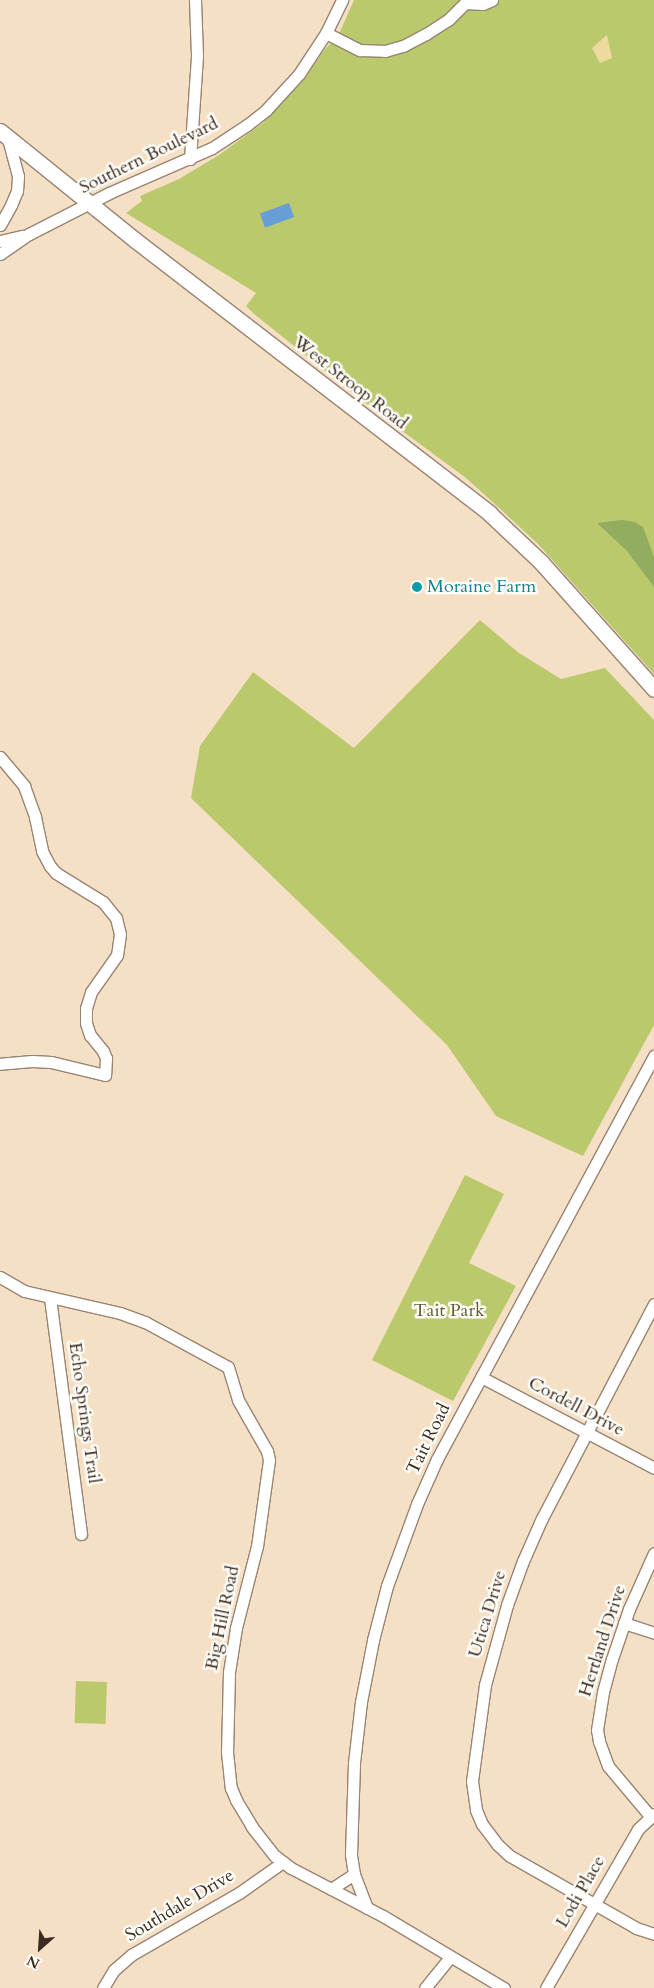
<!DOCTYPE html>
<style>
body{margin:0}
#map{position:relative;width:654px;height:1988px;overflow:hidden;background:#f5dfc5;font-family:Cardo,serif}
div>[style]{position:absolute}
.green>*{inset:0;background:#bac96c;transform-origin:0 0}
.forest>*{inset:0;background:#93ad60}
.sand>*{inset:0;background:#eeda9e}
.water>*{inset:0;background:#679ed5;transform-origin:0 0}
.roads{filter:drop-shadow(1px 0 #988472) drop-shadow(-1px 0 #988472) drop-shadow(0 1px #988472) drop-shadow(0 -1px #988472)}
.minor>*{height:11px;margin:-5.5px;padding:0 5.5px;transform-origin:5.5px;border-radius:5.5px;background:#fff}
.major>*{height:15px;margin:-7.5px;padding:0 7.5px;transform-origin:7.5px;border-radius:7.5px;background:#fff}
.dots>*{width:14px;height:14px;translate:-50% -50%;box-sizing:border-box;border:2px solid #fdfcf7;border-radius:50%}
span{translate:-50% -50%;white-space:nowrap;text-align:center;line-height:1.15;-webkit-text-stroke:5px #fdfcf7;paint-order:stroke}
.street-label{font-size:18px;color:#3b2a1e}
.culture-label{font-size:18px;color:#0d838f}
.left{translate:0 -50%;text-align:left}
.park-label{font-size:18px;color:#615a35}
.north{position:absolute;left:15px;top:1923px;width:50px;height:50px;-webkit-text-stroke:4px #fdfcf7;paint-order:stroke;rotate:206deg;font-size:14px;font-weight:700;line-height:20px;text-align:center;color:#3b2a1e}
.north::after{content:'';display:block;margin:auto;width:18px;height:22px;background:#3b2a1e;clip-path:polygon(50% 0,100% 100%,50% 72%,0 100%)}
</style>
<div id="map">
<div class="green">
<i style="clip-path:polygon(354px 0,654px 0,654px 674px,538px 544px,496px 505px,466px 478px,382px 416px,254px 314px,246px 306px,256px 293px,126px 213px,142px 201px,140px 196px,179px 179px,219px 155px,263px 123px,305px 78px,325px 49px,338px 36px)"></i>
<i style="clip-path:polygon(480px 620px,519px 653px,561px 679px,605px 668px,654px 720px,654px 1025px,583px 1156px,496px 1116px,447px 1045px,191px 798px,200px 746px,253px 672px,354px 748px)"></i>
<i style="clip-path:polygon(465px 1175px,504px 1194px,469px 1263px,516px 1286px,453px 1401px,372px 1360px)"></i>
<i style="left:76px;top:1681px;width:31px;height:42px;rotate:2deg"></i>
</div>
<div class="forest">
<i style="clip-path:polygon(622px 520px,635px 522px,643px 527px,654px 557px,654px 587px,627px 551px,597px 523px)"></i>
</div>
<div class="sand">
<i style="clip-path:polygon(607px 35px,612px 58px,600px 63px,592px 48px)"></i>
</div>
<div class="water">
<i style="left:289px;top:203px;width:15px;height:31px;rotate:70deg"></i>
</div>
<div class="roads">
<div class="minor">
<i style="left:467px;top:0;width:4px;rotate:124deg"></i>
<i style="left:465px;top:3px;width:18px;rotate:3deg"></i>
<i style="left:483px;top:4px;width:10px;rotate:-24deg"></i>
<i style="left:326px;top:33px;width:38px;rotate:27deg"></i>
<i style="left:360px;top:50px;width:25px;rotate:2deg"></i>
<i style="left:385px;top:51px;width:19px;rotate:-16deg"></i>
<i style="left:403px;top:46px;width:26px;rotate:-28deg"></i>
<i style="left:426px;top:34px;width:27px;rotate:-33deg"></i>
<i style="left:449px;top:19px;width:23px;rotate:-45deg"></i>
<i style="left:190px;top:159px;width:104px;rotate:-86.1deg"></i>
<i style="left:197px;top:55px;width:55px;rotate:-92.1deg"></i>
<i style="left:0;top:225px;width:23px;rotate:-61deg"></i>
<i style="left:11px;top:205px;width:15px;rotate:-67deg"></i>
<i style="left:17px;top:191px;width:15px;rotate:-86deg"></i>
<i style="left:18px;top:176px;width:39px;rotate:-105deg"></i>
<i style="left:0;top:241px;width:23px;rotate:-13deg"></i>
<i style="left:0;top:254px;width:35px;rotate:-35deg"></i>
<i style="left:29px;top:234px;width:90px;rotate:-27.1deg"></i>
<i style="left:109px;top:193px;width:112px;rotate:-23.6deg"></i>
<i style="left:212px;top:148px;width:42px;rotate:-33.3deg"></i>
<i style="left:247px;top:125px;width:24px;rotate:-38deg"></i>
<i style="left:266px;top:110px;width:49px;rotate:-47.5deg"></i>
<i style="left:299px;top:74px;width:49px;rotate:-56.6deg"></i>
<i style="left:326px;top:33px;width:37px;rotate:-64deg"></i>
<i style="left:0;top:757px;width:38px;rotate:50deg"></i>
<i style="left:24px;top:786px;width:33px;rotate:70deg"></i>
<i style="left:35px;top:817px;width:35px;rotate:78deg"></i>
<i style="left:42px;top:851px;width:17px;rotate:62deg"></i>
<i style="left:50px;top:866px;width:9px;rotate:49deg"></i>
<i style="left:56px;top:873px;width:55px;rotate:31.7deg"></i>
<i style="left:103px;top:902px;width:21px;rotate:51deg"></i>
<i style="left:116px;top:918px;width:16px;rotate:76deg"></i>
<i style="left:120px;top:934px;width:21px;rotate:98deg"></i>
<i style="left:117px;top:955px;width:45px;rotate:125.1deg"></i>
<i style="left:91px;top:992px;width:17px;rotate:107deg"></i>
<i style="left:86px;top:1008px;width:15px;rotate:90deg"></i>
<i style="left:86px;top:1023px;width:13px;rotate:72deg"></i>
<i style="left:90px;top:1035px;width:21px;rotate:51deg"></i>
<i style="left:103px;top:1051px;width:8px;rotate:67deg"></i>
<i style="left:106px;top:1058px;width:17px;rotate:93deg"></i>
<i style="left:105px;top:1075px;width:56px;rotate:-166.5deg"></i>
<i style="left:51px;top:1062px;width:19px;rotate:-177deg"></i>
<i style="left:32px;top:1061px;width:32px;rotate:175deg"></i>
<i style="left:0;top:1277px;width:28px;rotate:30deg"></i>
<i style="left:24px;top:1291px;width:98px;rotate:12.9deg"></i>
<i style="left:120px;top:1313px;width:27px;rotate:20deg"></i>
<i style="left:145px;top:1322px;width:94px;rotate:28.5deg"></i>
<i style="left:228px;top:1367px;width:34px;rotate:73deg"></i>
<i style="left:238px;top:1400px;width:59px;rotate:60.4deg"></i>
<i style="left:267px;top:1451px;width:9px;rotate:77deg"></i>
<i style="left:269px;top:1460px;width:87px;rotate:97.9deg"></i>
<i style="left:257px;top:1546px;width:85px;rotate:104.4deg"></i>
<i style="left:236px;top:1628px;width:45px;rotate:99deg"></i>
<i style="left:229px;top:1672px;width:80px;rotate:91.4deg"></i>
<i style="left:227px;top:1752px;width:36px;rotate:84deg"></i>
<i style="left:231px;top:1788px;width:13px;rotate:67deg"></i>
<i style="left:236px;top:1800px;width:31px;rotate:59deg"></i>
<i style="left:252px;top:1827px;width:37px;rotate:52deg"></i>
<i style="left:275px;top:1856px;width:20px;rotate:37deg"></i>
<i style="left:291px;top:1868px;width:104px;rotate:27.6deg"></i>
<i style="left:383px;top:1916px;width:141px;rotate:30.8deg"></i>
<i style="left:50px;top:1298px;width:238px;rotate:82.5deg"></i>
<i style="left:654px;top:1304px;width:242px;rotate:117.6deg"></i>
<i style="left:542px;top:1518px;width:47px;rotate:113.8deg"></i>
<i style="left:523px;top:1561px;width:47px;rotate:110deg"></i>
<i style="left:507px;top:1605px;width:83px;rotate:105.4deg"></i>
<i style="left:485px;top:1685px;width:97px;rotate:97.7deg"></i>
<i style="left:472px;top:1781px;width:29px;rotate:82deg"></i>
<i style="left:476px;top:1810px;width:15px;rotate:67deg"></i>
<i style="left:482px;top:1824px;width:26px;rotate:53deg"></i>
<i style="left:498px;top:1845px;width:16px;rotate:43deg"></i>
<i style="left:510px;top:1856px;width:145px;rotate:29.7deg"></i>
<i style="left:636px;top:1928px;width:19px;rotate:18deg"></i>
<i style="left:481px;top:1377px;width:195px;rotate:27.7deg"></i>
<i style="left:624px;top:1623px;width:32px;rotate:18deg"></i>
<i style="left:650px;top:1816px;width:65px;rotate:-130deg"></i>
<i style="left:608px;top:1766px;width:27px;rotate:-110deg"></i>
<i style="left:599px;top:1741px;width:11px;rotate:-100deg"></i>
<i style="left:597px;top:1730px;width:38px;rotate:-81deg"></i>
<i style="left:603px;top:1692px;width:34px;rotate:-75deg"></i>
<i style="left:612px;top:1659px;width:53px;rotate:-71.2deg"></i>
<i style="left:629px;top:1609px;width:61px;rotate:-65.9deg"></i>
<i style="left:331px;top:1889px;width:27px;rotate:-33deg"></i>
<i style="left:367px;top:1908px;width:36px;rotate:-111deg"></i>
<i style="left:354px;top:1874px;width:20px;rotate:-99deg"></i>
<i style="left:351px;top:1854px;width:91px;rotate:-88.1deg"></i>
<i style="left:354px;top:1763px;width:61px;rotate:-83.5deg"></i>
<i style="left:361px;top:1702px;width:63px;rotate:-79deg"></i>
<i style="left:373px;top:1640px;width:56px;rotate:-75.5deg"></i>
<i style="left:387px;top:1586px;width:87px;rotate:-69.9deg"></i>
<i style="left:417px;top:1504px;width:49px;rotate:-66deg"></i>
<i style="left:437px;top:1459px;width:458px;rotate:-61.7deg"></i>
<i style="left:103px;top:1988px;width:21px;rotate:-59deg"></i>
<i style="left:114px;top:1970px;width:23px;rotate:-41deg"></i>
<i style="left:131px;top:1955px;width:125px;rotate:-29.9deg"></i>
<i style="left:239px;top:1893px;width:54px;rotate:-35.2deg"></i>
<i style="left:425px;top:1988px;width:40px;rotate:-51deg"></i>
<i style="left:546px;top:1988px;width:184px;rotate:-59.9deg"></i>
<i style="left:638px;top:1829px;width:22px;rotate:-43deg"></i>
</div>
<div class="major">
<i style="left:0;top:131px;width:174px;rotate:38.9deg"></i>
<i style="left:135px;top:240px;width:447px;rotate:37.6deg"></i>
<i style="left:489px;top:513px;width:71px;rotate:43.3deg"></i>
<i style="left:541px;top:562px;width:170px;rotate:48.3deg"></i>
</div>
</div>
<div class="dots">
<i style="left:417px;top:587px;background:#0f9aa8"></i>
</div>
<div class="street-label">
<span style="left:149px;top:156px;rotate:-26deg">Southern Boulevard</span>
<span style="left:350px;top:383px;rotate:38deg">West Stroop Road</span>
<span style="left:576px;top:1407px;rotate:28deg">Cordell Drive</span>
<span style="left:84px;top:1413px;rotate:82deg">Echo Springs Trail</span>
<span style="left:429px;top:1439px;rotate:-64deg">Tait Road</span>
<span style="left:488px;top:1614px;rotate:-73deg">Utica Drive</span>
<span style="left:223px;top:1618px;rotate:-78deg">Big Hill Road</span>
<span style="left:603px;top:1641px;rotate:-72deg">Hertland Drive</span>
<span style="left:581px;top:1892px;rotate:-60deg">Lodi Place</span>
<span style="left:180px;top:1906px;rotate:-31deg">Southdale Drive</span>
</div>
<div class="culture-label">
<span class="left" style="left:427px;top:587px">Moraine Farm</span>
</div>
<div class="park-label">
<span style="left:449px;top:1311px">Tait Park</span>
</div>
<div class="north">N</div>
</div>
